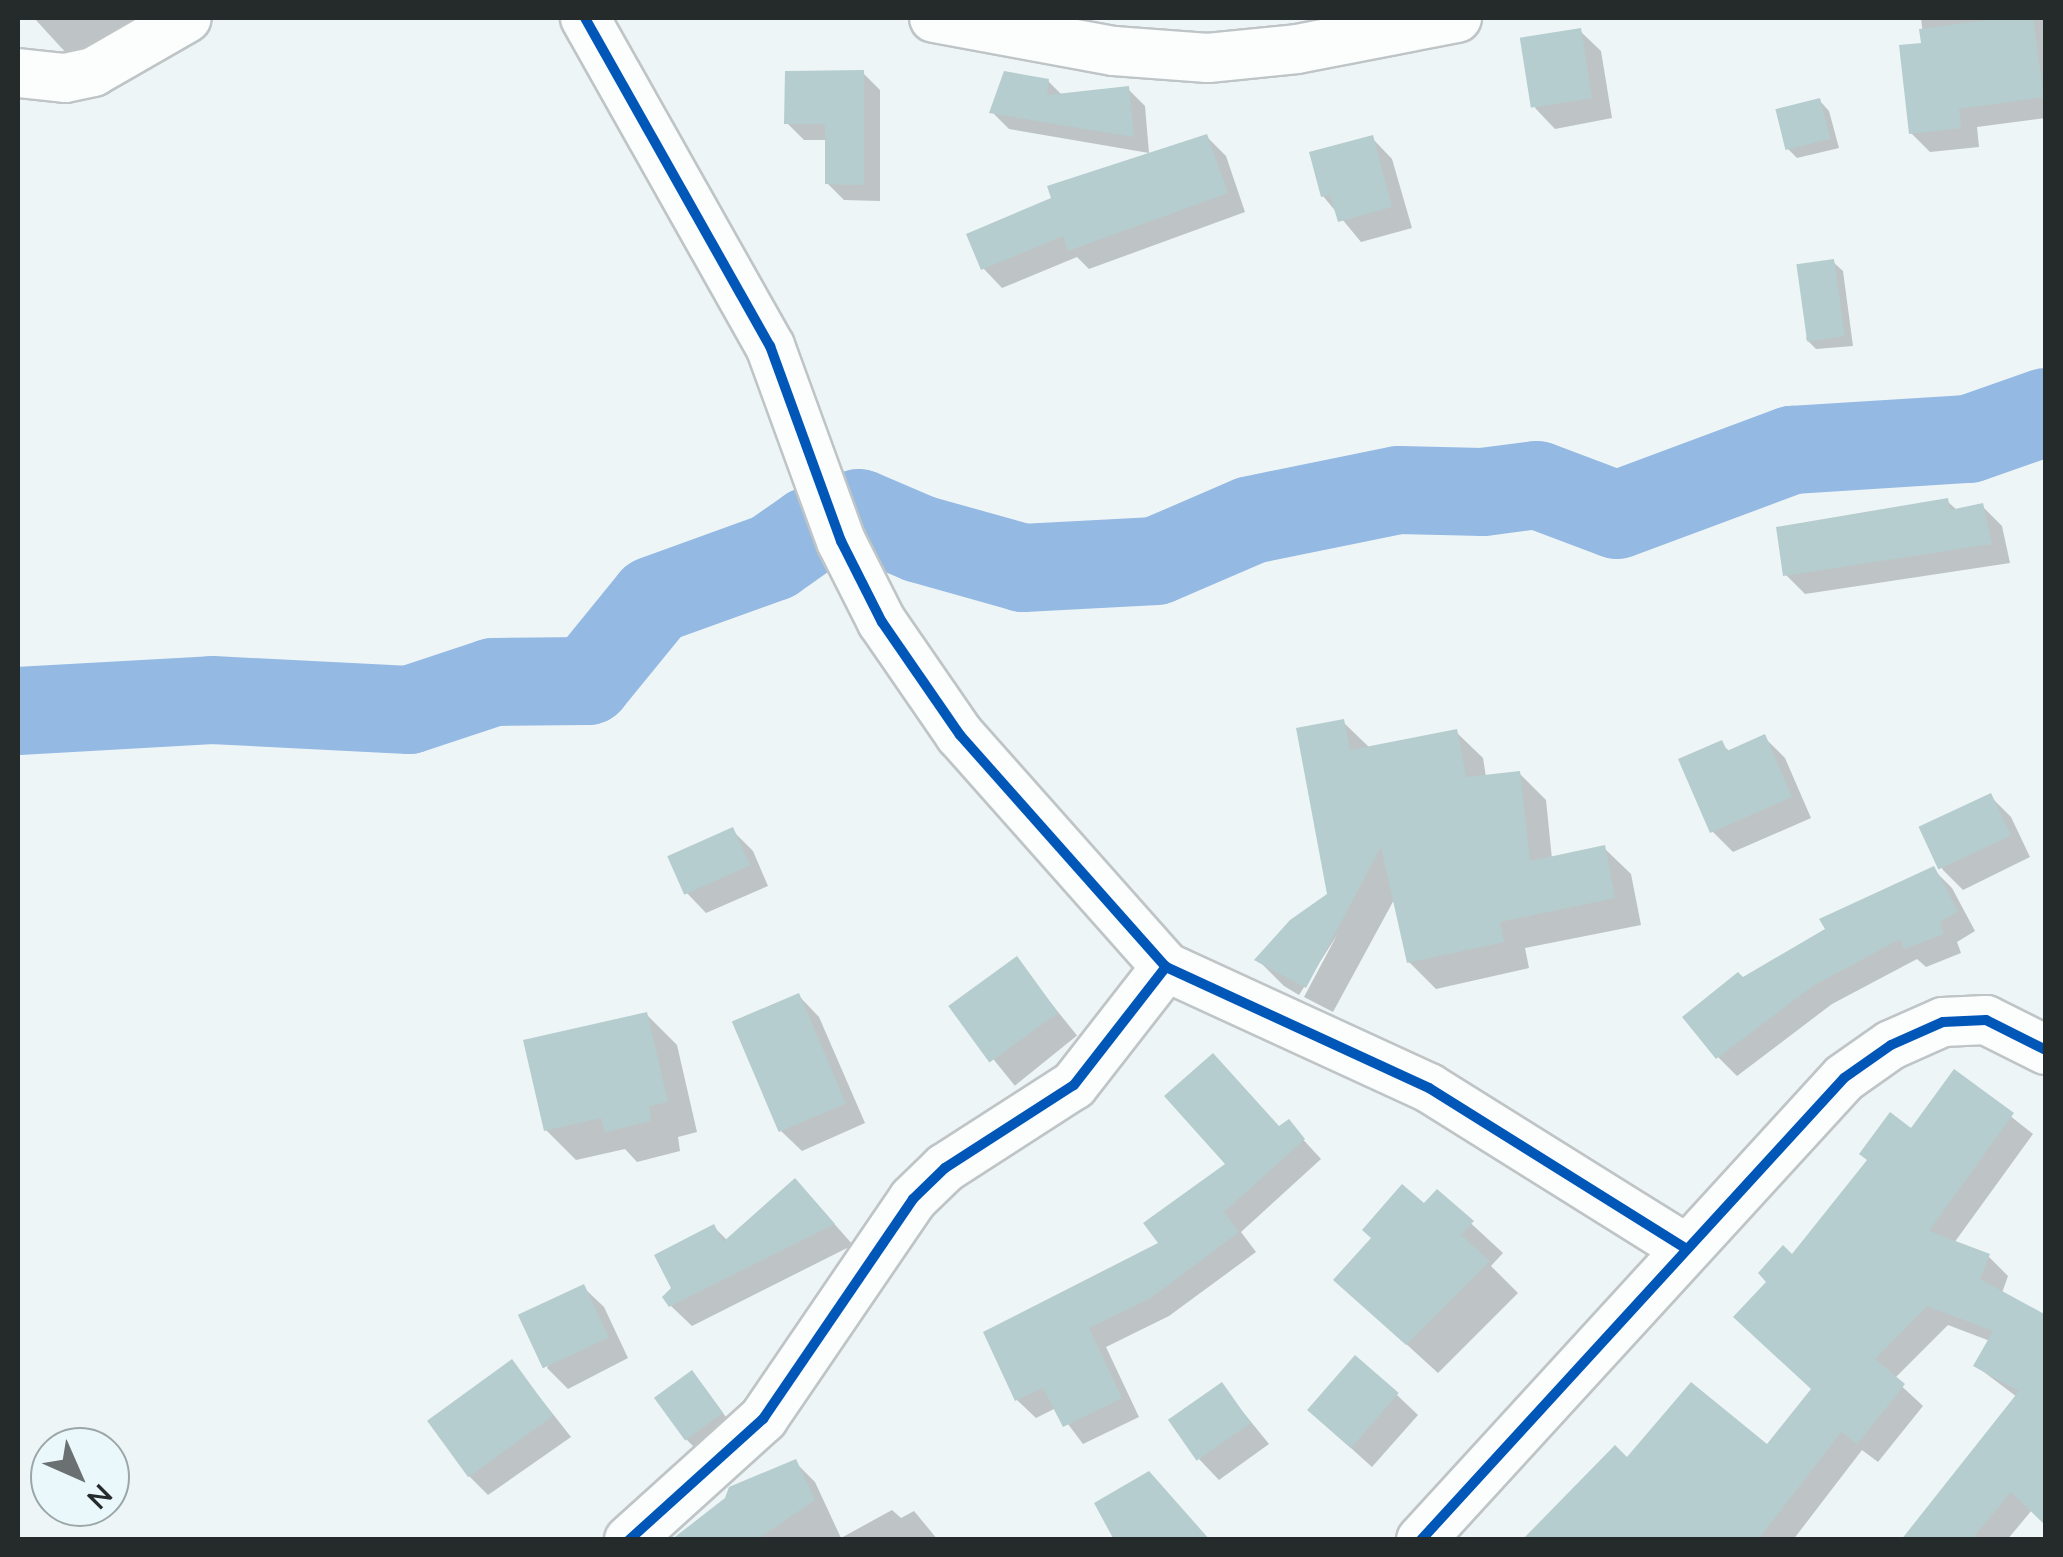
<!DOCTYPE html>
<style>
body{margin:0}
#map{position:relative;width:2063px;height:1557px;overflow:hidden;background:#eef5f7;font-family:Mulish,sans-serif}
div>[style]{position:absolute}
.shadow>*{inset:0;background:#0003;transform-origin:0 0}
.river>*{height:88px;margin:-44px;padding:0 44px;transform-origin:44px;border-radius:44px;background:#94b9e3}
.building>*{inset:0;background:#b5cdcf;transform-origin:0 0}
.roads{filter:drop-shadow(2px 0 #bfc5c6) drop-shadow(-2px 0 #bfc5c6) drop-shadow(0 2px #bfc5c6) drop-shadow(0 -2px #bfc5c6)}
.minor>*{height:48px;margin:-24px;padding:0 24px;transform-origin:24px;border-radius:24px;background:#fcfefe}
.cycleway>*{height:10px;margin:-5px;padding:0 5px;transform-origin:5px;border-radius:5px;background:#0057b8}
span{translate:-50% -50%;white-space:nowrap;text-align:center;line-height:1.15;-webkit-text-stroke:8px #eaf8fb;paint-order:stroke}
.frame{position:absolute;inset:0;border:20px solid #252a2b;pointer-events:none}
.north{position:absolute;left:30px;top:1427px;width:100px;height:100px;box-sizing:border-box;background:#eaf8fb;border:2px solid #9ba6a8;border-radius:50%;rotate:135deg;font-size:28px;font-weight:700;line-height:40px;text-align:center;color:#252a2b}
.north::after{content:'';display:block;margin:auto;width:35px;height:45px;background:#6b7172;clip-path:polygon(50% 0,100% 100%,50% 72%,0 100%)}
</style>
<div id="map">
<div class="shadow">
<i style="clip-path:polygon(34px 18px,138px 18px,79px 67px)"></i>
<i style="clip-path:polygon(1921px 18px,2046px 18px,2046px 118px,1977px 127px,1979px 147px,1930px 152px,1911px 133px,1924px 45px)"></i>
<i style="clip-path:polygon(1580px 31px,1601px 51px,1612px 118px,1555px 129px,1535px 108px)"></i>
<i style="clip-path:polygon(863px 73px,880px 90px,880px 201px,844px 200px,827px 183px,828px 140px,804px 140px,787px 123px)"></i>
<i style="clip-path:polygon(1048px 81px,1063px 96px,1128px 89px,1145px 106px,1149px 153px,1009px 129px,992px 112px)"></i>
<i style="clip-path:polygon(1820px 101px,1829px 111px,1839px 148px,1797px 158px,1787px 148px)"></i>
<i style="clip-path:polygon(1207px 137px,1226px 156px,1245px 212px,1089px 269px,1077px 257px,1002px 288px,983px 268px)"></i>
<i style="clip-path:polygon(1372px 138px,1392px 159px,1412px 228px,1361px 242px,1323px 196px)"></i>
<i style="clip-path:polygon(1833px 262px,1843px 271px,1853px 346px,1816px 349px,1806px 339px)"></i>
<i style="clip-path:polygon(1947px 501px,1958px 511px,1982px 506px,2002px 526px,2010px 563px,1805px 594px,1786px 575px)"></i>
<i style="clip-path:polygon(1343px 722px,1370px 748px,1456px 732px,1483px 758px,1486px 777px,1519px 773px,1546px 800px,1552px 859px,1604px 848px,1631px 874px,1641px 925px,1525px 948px,1529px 968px,1436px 989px,1409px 962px,1395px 898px,1333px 1012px,1304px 997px,1337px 935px,1299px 995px,1284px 986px,1258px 960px,1329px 896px)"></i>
<i style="clip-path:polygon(1764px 737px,1785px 758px,1811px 818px,1733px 852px,1712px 831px,1721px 743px,1730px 752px)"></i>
<i style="clip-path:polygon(1990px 796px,2011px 817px,2030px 857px,1963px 890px,1943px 870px,1922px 830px)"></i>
<i style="clip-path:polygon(732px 830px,753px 851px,768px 886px,706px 913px,686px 892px)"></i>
<i style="clip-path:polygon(1933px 869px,1952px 888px,1975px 931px,1957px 942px,1961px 953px,1926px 967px,1917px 959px,1832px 1004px,1737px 1076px,1718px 1057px,1743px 980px)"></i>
<i style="left:1016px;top:960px;width:97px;height:80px;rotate:51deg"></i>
<i style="clip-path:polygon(799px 996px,819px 1017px,865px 1123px,802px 1151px,781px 1131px)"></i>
<i style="clip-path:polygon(646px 1014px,677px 1045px,697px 1132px,678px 1137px,680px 1151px,637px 1162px,625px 1149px,576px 1160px,546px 1130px)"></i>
<i style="clip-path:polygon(1955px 1072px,2033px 1134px,1954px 1243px,1988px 1256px,2008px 1276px,2002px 1293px,2046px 1317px,2032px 1510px,2007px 1540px,1902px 1540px,2017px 1397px,1976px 1366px,1990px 1341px,1948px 1325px,1894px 1379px,1923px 1406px,1878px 1462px,1862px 1450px,1793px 1540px,1529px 1540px,1628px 1461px,1768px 1447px,1814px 1390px,1792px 1258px,1911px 1131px)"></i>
<i style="clip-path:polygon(1288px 1123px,1321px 1159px,1241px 1232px,1256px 1252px,1169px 1316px,1106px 1347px,1139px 1417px,1083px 1444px,1056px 1408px,1036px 1418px,1017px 1400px,1162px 1244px)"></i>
<i style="clip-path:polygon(1437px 1192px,1503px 1253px,1491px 1266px,1518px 1293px,1438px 1373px,1336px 1280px)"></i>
<i style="clip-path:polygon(815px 1202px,853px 1245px,692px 1326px,671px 1306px,714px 1227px,728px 1241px)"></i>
<i style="clip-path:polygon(583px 1287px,604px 1307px,628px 1358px,568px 1389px,547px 1368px)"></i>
<i style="clip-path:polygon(512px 1362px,571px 1437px,488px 1495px,468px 1475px)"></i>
<i style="clip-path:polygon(701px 1383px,731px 1424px,696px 1449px,686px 1439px)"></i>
<i style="clip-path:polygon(1221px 1385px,1269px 1444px,1219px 1480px,1199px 1459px)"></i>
<i style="clip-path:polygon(1397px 1395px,1418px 1415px,1372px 1467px,1331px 1430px)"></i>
<i style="clip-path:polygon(795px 1462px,815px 1482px,841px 1538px,892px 1510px,901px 1518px,914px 1511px,938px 1540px,676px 1540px)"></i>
</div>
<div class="river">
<i style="left:18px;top:711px;width:194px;rotate:-3.2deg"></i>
<i style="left:212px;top:700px;width:197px;rotate:2.9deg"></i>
<i style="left:409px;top:710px;width:89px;rotate:-18.4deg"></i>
<i style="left:493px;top:682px;width:95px;rotate:-0.6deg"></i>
<i style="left:588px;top:681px;width:104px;rotate:-50.8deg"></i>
<i style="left:654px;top:600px;width:127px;rotate:-19.9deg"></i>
<i style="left:773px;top:557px;width:45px;rotate:-35.1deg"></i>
<i style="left:810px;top:531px;width:52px;rotate:-20.2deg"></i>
<i style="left:859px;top:513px;width:66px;rotate:23.1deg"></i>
<i style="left:920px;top:539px;width:107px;rotate:15.7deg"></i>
<i style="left:1023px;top:568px;width:133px;rotate:-3deg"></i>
<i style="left:1156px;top:561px;width:103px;rotate:-23.3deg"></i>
<i style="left:1251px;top:520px;width:151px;rotate:-11.5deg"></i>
<i style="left:1399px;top:490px;width:84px;rotate:1.4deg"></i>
<i style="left:1483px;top:492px;width:54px;rotate:-7.4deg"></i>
<i style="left:1537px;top:485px;width:85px;rotate:20.6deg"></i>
<i style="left:1617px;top:515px;width:187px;rotate:-20.4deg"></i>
<i style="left:1792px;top:450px;width:177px;rotate:-3.6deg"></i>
<i style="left:1969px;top:439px;width:82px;rotate:-19.3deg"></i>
</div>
<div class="building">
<i style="clip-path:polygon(2005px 18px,2033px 18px,2044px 97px,1959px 109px,1961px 128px,1909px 134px,1899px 45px,1921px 43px,1919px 29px)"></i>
<i style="left:1581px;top:28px;width:71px;height:62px;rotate:81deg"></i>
<i style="clip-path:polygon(864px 70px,864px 185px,825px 184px,825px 124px,784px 124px,785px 71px)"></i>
<i style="clip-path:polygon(1004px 71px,1049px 79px,1047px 95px,1129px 86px,1134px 137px,989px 113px)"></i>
<i style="left:1820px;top:98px;width:42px;height:46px;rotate:76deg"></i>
<i style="clip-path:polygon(1207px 134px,1228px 193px,1068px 251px,1063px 236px,981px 270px,966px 234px,1051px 198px,1047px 186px)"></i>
<i style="clip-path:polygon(1373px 135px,1392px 207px,1338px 222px,1330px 195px,1321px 197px,1309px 152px)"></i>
<i style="left:1834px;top:259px;width:78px;height:38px;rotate:82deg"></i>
<i style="clip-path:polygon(1948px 498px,1950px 510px,1983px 503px,1992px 544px,1783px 576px,1776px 527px)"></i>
<i style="clip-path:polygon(1344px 719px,1350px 750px,1457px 729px,1466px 777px,1520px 771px,1530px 861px,1605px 845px,1615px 898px,1500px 922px,1504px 942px,1407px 963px,1381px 847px,1306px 988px,1254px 960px,1290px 920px,1327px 894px,1296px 728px)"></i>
<i style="clip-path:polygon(1765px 734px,1792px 797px,1710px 833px,1678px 759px,1722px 740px,1727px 751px)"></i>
<i style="left:1991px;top:793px;width:47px;height:80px;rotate:65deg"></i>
<i style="left:733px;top:827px;width:42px;height:72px;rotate:66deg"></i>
<i style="clip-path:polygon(1934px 866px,1958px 911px,1940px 922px,1944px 934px,1904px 949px,1900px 939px,1813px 986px,1716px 1059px,1682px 1017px,1738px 972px,1743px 977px,1825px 929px,1819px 919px)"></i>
<i style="left:1017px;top:956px;width:70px;height:85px;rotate:54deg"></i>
<i style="left:799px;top:993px;width:120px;height:73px;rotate:67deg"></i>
<i style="clip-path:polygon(647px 1012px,668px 1102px,649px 1106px,651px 1121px,605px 1132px,601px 1118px,544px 1131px,523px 1040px)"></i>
<i style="clip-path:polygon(1213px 1053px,1279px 1126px,1289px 1119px,1305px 1139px,1224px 1212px,1239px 1232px,1151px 1298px,1089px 1328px,1122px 1398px,1063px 1427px,1043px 1388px,1015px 1401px,983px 1332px,1158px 1243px,1143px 1223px,1225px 1164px,1164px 1096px)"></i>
<i style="clip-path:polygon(1954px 1069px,2014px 1113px,1929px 1231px,1990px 1254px,1980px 1279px,2046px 1315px,2046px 1526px,2011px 1492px,1971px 1540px,1901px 1540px,2019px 1391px,1973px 1366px,1993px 1331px,1927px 1306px,1875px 1359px,1905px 1384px,1857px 1444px,1841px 1432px,1758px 1540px,1522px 1540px,1615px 1445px,1627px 1457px,1691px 1382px,1767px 1444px,1811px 1389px,1733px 1317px,1766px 1282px,1758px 1273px,1783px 1245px,1792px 1254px,1867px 1160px,1859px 1154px,1890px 1112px,1911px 1128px)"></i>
<i style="clip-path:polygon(795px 1178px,835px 1224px,669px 1307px,662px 1297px,671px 1288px,654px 1255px,714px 1224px,723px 1242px)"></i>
<i style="clip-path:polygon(1402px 1184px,1424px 1203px,1437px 1189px,1474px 1221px,1461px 1235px,1490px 1261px,1406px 1345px,1333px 1280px,1371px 1238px,1362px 1230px)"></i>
<i style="left:584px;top:1284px;width:59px;height:73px;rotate:65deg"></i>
<i style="left:1355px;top:1355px;width:58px;height:73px;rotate:41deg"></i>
<i style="left:512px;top:1359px;width:70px;height:105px;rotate:54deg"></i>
<i style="left:692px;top:1370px;width:53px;height:47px;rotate:54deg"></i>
<i style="left:1222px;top:1382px;width:50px;height:66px;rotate:55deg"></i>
<i style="clip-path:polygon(796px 1459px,815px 1500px,756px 1540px,671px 1540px,725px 1498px,729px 1487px)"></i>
<i style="clip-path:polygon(1149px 1471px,1210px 1540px,1114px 1540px,1094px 1503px)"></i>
</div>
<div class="roads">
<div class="minor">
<i style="left:585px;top:18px;width:377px;rotate:60.6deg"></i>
<i style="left:770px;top:346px;width:208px;rotate:70deg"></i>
<i style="left:841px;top:541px;width:91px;rotate:63.2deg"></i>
<i style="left:882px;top:622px;width:137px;rotate:55.4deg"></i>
<i style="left:960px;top:735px;width:310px;rotate:48.4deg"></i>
<i style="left:1166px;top:967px;width:289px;rotate:24.7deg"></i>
<i style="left:1429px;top:1088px;width:300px;rotate:32deg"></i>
<i style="left:934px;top:18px;width:183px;rotate:10.4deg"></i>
<i style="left:1114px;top:51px;width:94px;rotate:4.3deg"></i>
<i style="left:1208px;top:58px;width:89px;rotate:-5.8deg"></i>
<i style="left:1297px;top:49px;width:163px;rotate:-11deg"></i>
<i style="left:18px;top:73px;width:47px;rotate:6.1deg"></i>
<i style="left:65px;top:78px;width:29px;rotate:-12deg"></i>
<i style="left:93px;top:72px;width:108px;rotate:-29.9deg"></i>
<i style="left:629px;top:1540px;width:181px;rotate:-42.1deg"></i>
<i style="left:763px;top:1419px;width:266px;rotate:-55.7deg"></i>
<i style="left:913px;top:1199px;width:45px;rotate:-44.1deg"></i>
<i style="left:945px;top:1168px;width:153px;rotate:-32.8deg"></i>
<i style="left:1074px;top:1085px;width:150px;rotate:-52.1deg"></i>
<i style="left:1421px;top:1540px;width:626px;rotate:-47.52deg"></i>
<i style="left:1844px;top:1078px;width:57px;rotate:-35.1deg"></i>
<i style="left:1891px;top:1045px;width:57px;rotate:-23.9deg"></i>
<i style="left:1943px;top:1022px;width:43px;rotate:-2.7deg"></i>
<i style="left:1986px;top:1020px;width:67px;rotate:26.6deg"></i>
</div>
</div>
<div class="cycleway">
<i style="left:585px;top:18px;width:377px;rotate:60.6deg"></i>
<i style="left:770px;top:346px;width:208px;rotate:70deg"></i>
<i style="left:841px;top:541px;width:91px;rotate:63.2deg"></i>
<i style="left:882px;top:622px;width:137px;rotate:55.4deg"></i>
<i style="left:960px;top:735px;width:310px;rotate:48.4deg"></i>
<i style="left:1166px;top:967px;width:289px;rotate:24.7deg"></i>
<i style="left:1429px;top:1088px;width:300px;rotate:32deg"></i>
<i style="left:629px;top:1540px;width:181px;rotate:-42.1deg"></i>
<i style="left:763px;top:1419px;width:266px;rotate:-55.7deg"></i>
<i style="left:913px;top:1199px;width:45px;rotate:-44.1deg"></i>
<i style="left:945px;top:1168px;width:153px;rotate:-32.8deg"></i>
<i style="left:1074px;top:1085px;width:150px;rotate:-52.1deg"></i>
<i style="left:1421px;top:1540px;width:626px;rotate:-47.52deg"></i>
<i style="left:1844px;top:1078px;width:57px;rotate:-35.1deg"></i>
<i style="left:1891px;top:1045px;width:57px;rotate:-23.9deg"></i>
<i style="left:1943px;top:1022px;width:43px;rotate:-2.7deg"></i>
<i style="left:1986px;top:1020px;width:67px;rotate:26.6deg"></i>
</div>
<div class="frame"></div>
<div class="north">N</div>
</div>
